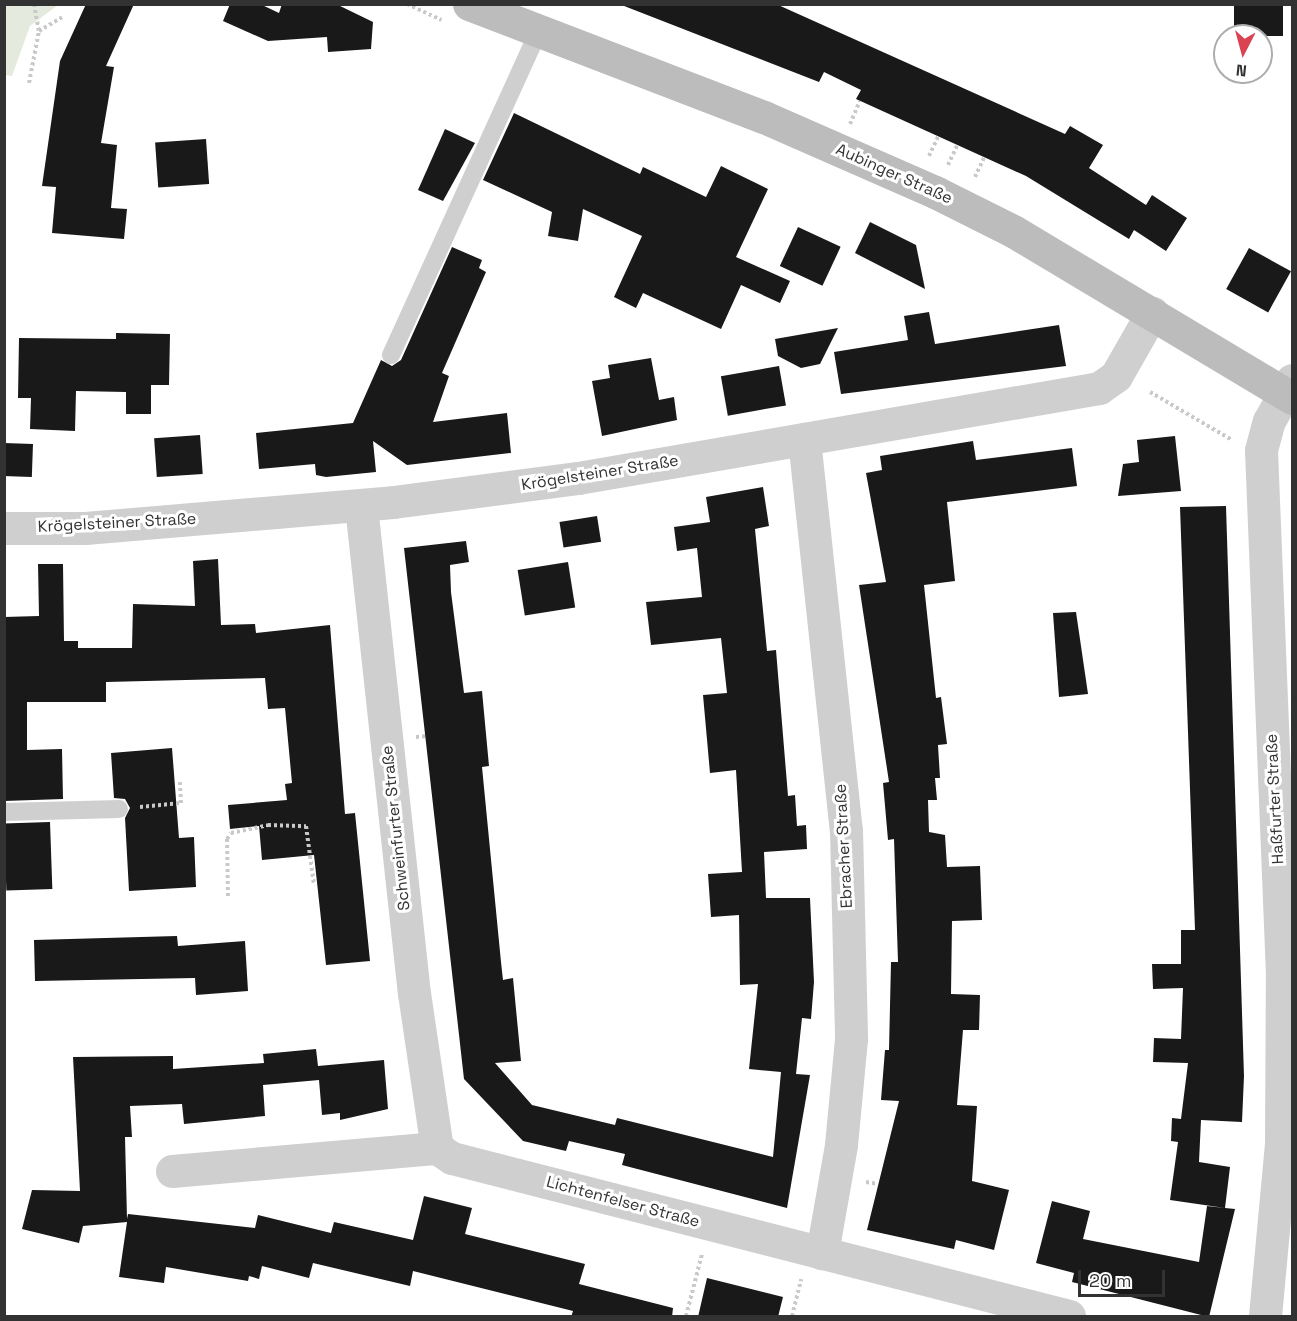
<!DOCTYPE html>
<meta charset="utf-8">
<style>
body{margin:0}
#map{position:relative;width:1297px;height:1321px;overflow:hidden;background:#fff;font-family:"Space Grotesk",sans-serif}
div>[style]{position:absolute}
.green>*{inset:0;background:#e5eade}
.building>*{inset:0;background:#191919;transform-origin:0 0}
.path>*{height:4px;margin-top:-2px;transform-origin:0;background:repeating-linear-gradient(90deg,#c9c9c9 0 3px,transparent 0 6px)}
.lane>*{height:18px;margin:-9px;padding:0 9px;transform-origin:9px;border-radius:9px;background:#cfcfcf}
.street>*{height:33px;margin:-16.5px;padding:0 16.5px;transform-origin:16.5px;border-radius:16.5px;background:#cfcfcf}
.secondary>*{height:33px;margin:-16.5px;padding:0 16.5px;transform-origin:16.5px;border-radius:16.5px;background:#bcbcbc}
span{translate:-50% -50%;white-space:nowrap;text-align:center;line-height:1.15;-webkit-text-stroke:6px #fff;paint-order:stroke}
.street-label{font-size:16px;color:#323232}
.frame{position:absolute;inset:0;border:6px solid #323232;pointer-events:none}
.north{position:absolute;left:1213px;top:24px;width:60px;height:60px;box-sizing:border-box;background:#fff;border:2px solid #adadad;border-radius:50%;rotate:186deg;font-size:16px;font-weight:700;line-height:24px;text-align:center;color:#323232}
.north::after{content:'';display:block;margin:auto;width:21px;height:27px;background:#d94352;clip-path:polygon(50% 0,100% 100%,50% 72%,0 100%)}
.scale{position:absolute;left:1078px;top:1270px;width:87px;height:27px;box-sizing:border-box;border:3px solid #323232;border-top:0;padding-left:8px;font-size:18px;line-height:21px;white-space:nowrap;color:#323232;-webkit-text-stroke:4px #fff;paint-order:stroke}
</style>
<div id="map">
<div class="green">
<i style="clip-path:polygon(4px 5px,58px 5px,30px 26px,12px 76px,5px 75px)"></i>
</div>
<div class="building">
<i style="clip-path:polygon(86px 4px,134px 4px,106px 66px,114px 67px,101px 143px,117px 145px,111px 208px,127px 209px,124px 239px,52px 233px,56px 187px,42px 186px,60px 61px)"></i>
<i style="clip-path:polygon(230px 4px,260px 4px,279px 13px,282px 4px,336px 4px,373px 22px,371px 49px,328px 52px,327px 37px,268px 41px,223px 21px)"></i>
<i style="clip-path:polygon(619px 4px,776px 4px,1065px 134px,1070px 126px,1103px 145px,1089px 168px,1146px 205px,1152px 195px,1187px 218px,1166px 251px,1134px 230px,1129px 239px,1026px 176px,856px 99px,861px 90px,824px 72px,819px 82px)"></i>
<i style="left:1234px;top:4px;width:49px;height:32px"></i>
<i style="clip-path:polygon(514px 113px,640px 174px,643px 167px,706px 197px,721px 166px,768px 189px,736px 257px,790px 281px,780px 303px,741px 285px,721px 329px,643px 293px,636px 308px,614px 297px,642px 236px,583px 209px,578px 241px,548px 236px,552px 212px,483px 180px)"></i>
<i style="clip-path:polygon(445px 129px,475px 143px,443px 201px,418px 190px)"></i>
<i style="left:206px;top:139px;width:45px;height:51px;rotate:86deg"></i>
<i style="clip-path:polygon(870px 222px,916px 245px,925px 289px,855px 253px)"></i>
<i style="left:798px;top:227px;width:47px;height:43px;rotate:25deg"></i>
<i style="clip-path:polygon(452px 247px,482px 260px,479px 268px,486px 272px,442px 373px,449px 376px,433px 422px,507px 413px,511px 453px,407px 465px,373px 441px,376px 472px,326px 477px,316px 475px,315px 464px,259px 469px,256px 433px,353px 423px,381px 360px,392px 366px,401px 360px)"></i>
<i style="left:1249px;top:248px;width:48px;height:47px;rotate:29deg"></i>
<i style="clip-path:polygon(929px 312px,935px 344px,1059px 325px,1066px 366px,841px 394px,834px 352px,908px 340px,904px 316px)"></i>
<i style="clip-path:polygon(838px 328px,820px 364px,801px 368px,778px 356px,775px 339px)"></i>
<i style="clip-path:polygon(116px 333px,170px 334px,169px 385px,151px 385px,151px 414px,126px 414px,126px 392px,76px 391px,75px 431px,30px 429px,31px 398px,18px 398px,19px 338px,116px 339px)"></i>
<i style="clip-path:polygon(651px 358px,659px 400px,674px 397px,677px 420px,602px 436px,592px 381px,610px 378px,608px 365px)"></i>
<i style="left:779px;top:366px;width:40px;height:59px;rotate:80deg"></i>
<i style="left:200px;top:435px;width:39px;height:46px;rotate:86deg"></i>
<i style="clip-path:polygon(1175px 436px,1181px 491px,1118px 496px,1123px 464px,1139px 462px,1137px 440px)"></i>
<i style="clip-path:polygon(973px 441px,976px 460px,1072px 448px,1077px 486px,947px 502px,955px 581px,924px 585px,936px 698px,941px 697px,947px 744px,938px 745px,940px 778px,935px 778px,937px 800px,928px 800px,929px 832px,945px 835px,947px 867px,980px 866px,982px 920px,952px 921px,951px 994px,980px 995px,979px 1030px,963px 1030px,957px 1105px,977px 1106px,972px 1181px,1009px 1190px,994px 1250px,956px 1240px,954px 1249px,867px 1230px,899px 1101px,881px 1100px,885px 1050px,889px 1050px,891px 962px,898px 962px,894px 839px,888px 840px,883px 783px,889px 782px,859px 585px,886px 582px,866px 473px,882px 470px,880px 456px)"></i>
<i style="left:4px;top:443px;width:29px;height:33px;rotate:2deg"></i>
<i style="clip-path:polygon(763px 487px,769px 526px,755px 529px,767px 651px,776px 650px,788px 796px,795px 795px,797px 826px,806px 825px,807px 849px,764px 852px,766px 898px,810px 898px,814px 982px,811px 1019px,802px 1018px,796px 1074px,810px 1075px,787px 1208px,622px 1165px,625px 1154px,569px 1141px,566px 1151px,523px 1141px,464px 1079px,404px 548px,466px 541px,469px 562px,450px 565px,451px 592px,464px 693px,482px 691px,489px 766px,482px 767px,501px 962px,503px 980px,513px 978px,521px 1061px,495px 1063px,532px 1105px,615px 1125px,617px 1118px,773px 1157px,781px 1072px,749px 1069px,758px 984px,740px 985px,739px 915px,711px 917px,708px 874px,742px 872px,736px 770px,710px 773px,703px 695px,727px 693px,721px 638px,651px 645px,646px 602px,702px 597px,697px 548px,677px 551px,674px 527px,710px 522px,706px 497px)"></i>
<i style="clip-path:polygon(1226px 506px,1244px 1076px,1242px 1122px,1201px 1120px,1199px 1162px,1230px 1167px,1225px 1208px,1235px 1209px,1209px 1317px,1072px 1282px,1074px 1273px,1036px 1263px,1052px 1201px,1090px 1211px,1083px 1239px,1199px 1262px,1207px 1206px,1225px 1208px,1170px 1200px,1178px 1142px,1171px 1141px,1172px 1118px,1181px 1119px,1188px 1063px,1153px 1062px,1154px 1038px,1181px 1039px,1183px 988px,1153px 989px,1152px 964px,1181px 964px,1181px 930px,1195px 930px,1180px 507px)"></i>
<i style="left:597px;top:516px;width:26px;height:38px;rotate:81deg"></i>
<i style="clip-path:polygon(218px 559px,221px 625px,255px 624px,256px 633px,330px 625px,345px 814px,355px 813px,370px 961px,326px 965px,314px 855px,262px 860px,259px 826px,230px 829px,228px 805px,287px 800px,285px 784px,292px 783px,285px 708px,268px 709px,265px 678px,106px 682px,106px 702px,27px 702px,27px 750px,62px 749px,63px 799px,4px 801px,4px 617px,39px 616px,38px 564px,63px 564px,64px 641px,78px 641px,78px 648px,132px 648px,133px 604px,195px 606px,193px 561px)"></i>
<i style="left:568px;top:562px;width:46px;height:51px;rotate:81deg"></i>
<i style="clip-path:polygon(1076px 612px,1088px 694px,1059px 697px,1053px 613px)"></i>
<i style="clip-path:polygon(172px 748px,179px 838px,194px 837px,196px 887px,129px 891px,125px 818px,130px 808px,125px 799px,114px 798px,111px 753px)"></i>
<i style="left:50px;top:822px;width:67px;height:46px;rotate:88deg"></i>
<i style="clip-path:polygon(177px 936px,178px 946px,245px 941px,248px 991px,196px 995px,195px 978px,35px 981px,34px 940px)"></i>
<i style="clip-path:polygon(316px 1049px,318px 1066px,384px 1060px,388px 1109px,340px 1120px,340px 1113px,322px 1115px,319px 1080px,263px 1085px,265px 1116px,184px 1124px,182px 1104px,130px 1106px,132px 1137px,125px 1137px,127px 1219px,128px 1214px,255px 1228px,258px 1215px,331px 1233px,334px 1222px,413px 1240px,424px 1196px,472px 1208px,465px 1234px,585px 1264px,579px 1284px,673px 1308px,672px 1317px,571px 1317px,573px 1311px,413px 1271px,410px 1286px,313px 1263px,309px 1278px,262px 1266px,259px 1279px,249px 1276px,248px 1281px,166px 1267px,164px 1283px,119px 1277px,127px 1222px,83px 1226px,79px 1243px,22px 1229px,32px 1190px,80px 1191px,73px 1057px,173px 1056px,173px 1069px,264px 1063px,263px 1054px)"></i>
<i style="clip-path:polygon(707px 1278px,783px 1297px,778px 1317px,698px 1317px)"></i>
</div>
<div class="path">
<i style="left:34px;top:4px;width:27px;rotate:80deg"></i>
<i style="left:407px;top:4px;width:38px;rotate:25deg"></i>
<i style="left:29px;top:83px;width:53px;rotate:-79.1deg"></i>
<i style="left:39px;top:31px;width:27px;rotate:-31deg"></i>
<i style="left:850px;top:124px;width:25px;rotate:-67deg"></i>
<i style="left:929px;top:156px;width:23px;rotate:-65deg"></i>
<i style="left:948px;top:165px;width:23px;rotate:-65deg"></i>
<i style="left:975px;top:177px;width:23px;rotate:-65deg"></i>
<i style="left:1150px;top:392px;width:95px;rotate:30.3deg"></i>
<i style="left:416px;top:737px;width:11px;rotate:-5deg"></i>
<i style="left:140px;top:807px;width:41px;rotate:-5.6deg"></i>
<i style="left:181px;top:803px;width:21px;rotate:-93deg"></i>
<i style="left:228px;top:896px;width:57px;rotate:-91deg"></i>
<i style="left:227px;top:839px;width:7px;rotate:-56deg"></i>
<i style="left:231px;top:833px;width:38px;rotate:-12deg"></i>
<i style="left:268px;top:825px;width:38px;rotate:2deg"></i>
<i style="left:306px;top:826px;width:60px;rotate:82.3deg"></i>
<i style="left:866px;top:1182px;width:12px;rotate:9deg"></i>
<i style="left:686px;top:1316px;width:64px;rotate:-75.5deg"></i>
<i style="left:792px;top:1316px;width:38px;rotate:-76deg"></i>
</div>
<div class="lane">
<i style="left:391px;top:355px;width:355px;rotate:-65.5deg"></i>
<i style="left:4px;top:812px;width:115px;rotate:-1.5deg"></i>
</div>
<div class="street">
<i style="left:804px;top:439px;width:393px;rotate:83.9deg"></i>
<i style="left:846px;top:830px;width:209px;rotate:88.6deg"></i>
<i style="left:851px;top:1039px;width:106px;rotate:95.4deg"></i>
<i style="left:841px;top:1145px;width:110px;rotate:100deg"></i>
<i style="left:361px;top:506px;width:490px;rotate:83.8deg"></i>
<i style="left:414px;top:993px;width:157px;rotate:81.6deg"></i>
<i style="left:4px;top:528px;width:81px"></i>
<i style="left:85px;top:528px;width:309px;rotate:-4.8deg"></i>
<i style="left:393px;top:502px;width:187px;rotate:-7.4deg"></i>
<i style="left:578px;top:478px;width:529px;rotate:-9.8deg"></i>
<i style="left:1099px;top:388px;width:21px;rotate:-35deg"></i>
<i style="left:1116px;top:376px;width:73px;rotate:-60.3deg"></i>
<i style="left:172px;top:1171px;width:266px;rotate:-5deg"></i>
<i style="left:437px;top:1148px;width:18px;rotate:34deg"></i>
<i style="left:452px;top:1158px;width:637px;rotate:14.36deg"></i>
<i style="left:1265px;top:1316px;width:172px;rotate:-84.7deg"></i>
<i style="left:1281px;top:1145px;width:170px;rotate:-89.7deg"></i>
<i style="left:1282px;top:975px;width:525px;rotate:-92.29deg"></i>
<i style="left:1261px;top:450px;width:30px;rotate:-75deg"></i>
<i style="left:1269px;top:421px;width:47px;rotate:-60.7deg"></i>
</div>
<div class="secondary">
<i style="left:469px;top:4px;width:316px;rotate:21deg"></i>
<i style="left:764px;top:117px;width:187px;rotate:23.7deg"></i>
<i style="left:935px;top:192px;width:87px;rotate:26.6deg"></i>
<i style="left:1013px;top:231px;width:325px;rotate:30.9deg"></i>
</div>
<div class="street-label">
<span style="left:894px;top:174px;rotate:24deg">Aubinger Straße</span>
<span style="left:600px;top:473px;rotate:-9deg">Krögelsteiner Straße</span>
<span style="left:117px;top:523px;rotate:-3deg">Krögelsteiner Straße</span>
<span style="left:1275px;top:799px;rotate:-93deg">Haßfurter Straße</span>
<span style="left:396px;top:828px;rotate:-96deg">Schweinfurter Straße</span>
<span style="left:844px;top:846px;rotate:-93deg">Ebracher Straße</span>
<span style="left:623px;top:1202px;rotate:15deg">Lichtenfelser Straße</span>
</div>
<div class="frame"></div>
<div class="north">N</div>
<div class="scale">20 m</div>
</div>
